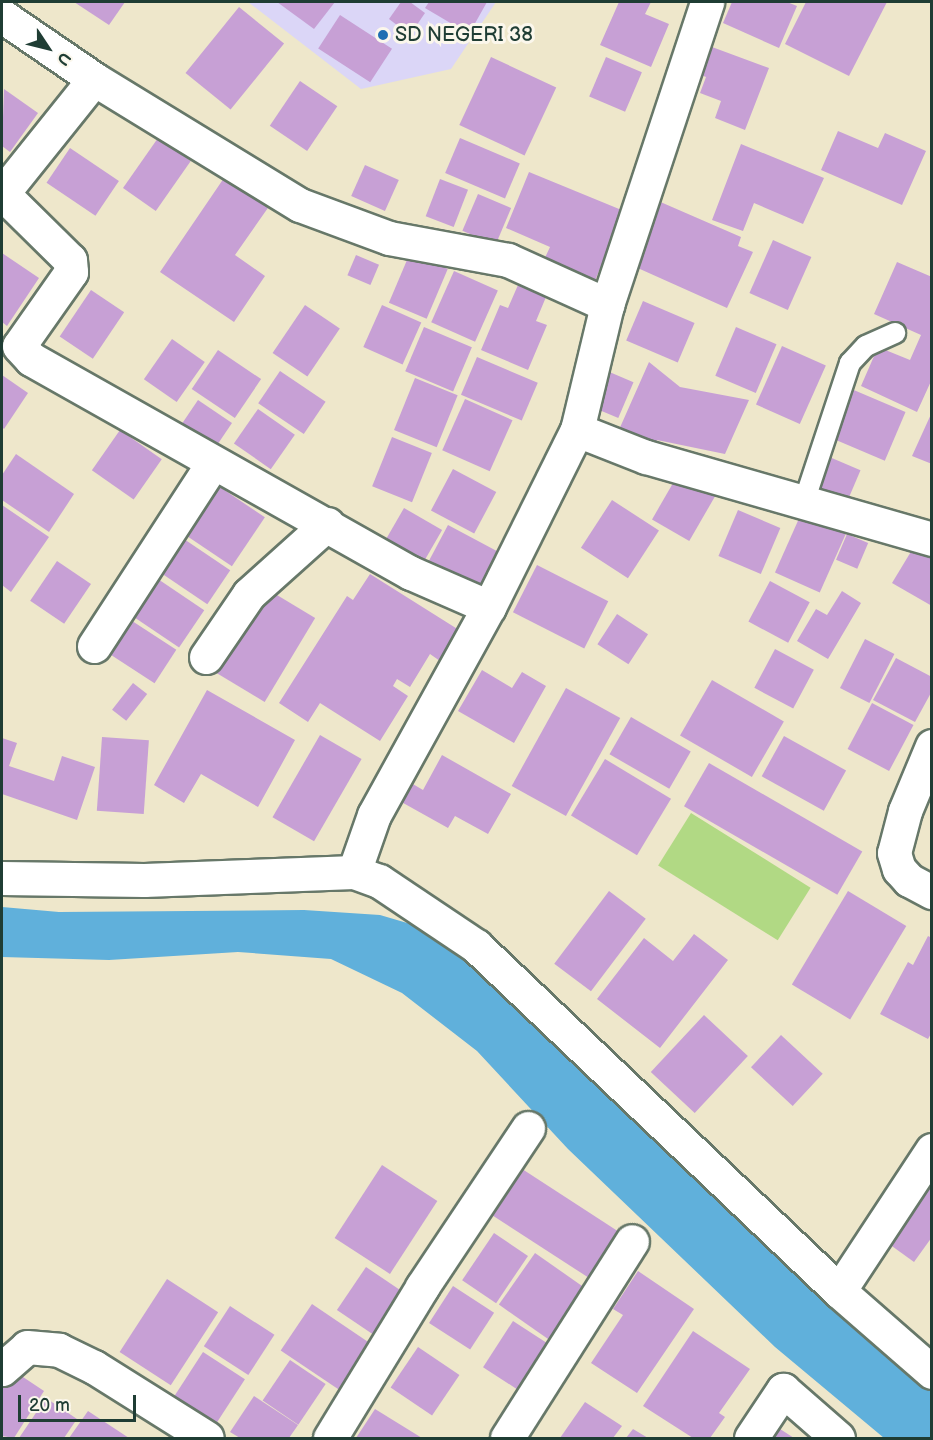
<!DOCTYPE html>
<style>
body{margin:0}
#map{position:relative;width:933px;height:1440px;overflow:hidden;background:#eee7cb;font-family:"Balsamiq Sans",sans-serif}
div>[style]{position:absolute}
.built>*{inset:0;background:#dbd6f7}
.green>*{inset:0;background:#b1d984;transform-origin:0 0}
.water>*{inset:0;background:#60b0db}
.building>*{inset:0;background:#c7a0d5;transform-origin:0 0}
.roads{filter:drop-shadow(2px 0 #677869) drop-shadow(-2px 0 #677869) drop-shadow(0 2px #677869) drop-shadow(0 -2px #677869)}
.service>*{height:20px;margin:-10px;padding:0 10px;transform-origin:10px;border-radius:10px;background:#fff}
.minor>*{height:33px;margin:-16.5px;padding:0 16.5px;transform-origin:16.5px;border-radius:16.5px;background:#fff}
.dots>*{width:16px;height:16px;translate:-50% -50%;box-sizing:border-box;border:3px solid #fbf7ec;border-radius:50%}
span{translate:-50% -50%;white-space:nowrap;text-align:center;line-height:1.15;-webkit-text-stroke:6px #fbf7ec;paint-order:stroke}
.poi-label{font-size:20px;color:#1f3d34}
.left{translate:0 -50%;text-align:left}
.frame{position:absolute;inset:0;border:3px solid #1f3d34;pointer-events:none}
.north{position:absolute;left:18px;top:18px;width:60px;height:60px;-webkit-text-stroke:4px #fbf7ec;paint-order:stroke;rotate:125deg;font-size:16px;font-weight:700;line-height:24px;text-align:center;color:#1f3d34}
.north::after{content:'';display:block;margin:auto;width:21px;height:27px;background:#1f3d34;clip-path:polygon(50% 0,100% 100%,50% 72%,0 100%)}
.scale{position:absolute;left:18px;top:1395px;width:118px;height:27px;box-sizing:border-box;border:3px solid #1f3d34;border-top:0;padding-left:8px;font-size:18px;line-height:21px;white-space:nowrap;color:#1f3d34;-webkit-text-stroke:4px #fbf7ec;paint-order:stroke}
</style>
<div id="map">
<div class="built">
<i style="clip-path:polygon(248px 2px,496px 2px,451px 69px,361px 89px)"></i>
</div>
<div class="green">
<i style="left:691px;top:813px;width:141px;height:62px;rotate:32deg"></i>
</div>
<div class="water">
<i style="clip-path:polygon(2px 907px,59px 912px,304px 910px,380px 915px,431px 930px,490px 973px,931px 1385px,931px 1438px,884px 1438px,775px 1347px,568px 1149px,477px 1051px,402px 993px,331px 959px,238px 952px,109px 960px,2px 957px)"></i>
</div>
<div class="building">
<i style="clip-path:polygon(74px 2px,125px 2px,109px 25px)"></i>
<i style="clip-path:polygon(277px 2px,335px 2px,314px 29px)"></i>
<i style="clip-path:polygon(401px 2px,410px 2px,425px 13px,410px 35px,389px 19px)"></i>
<i style="clip-path:polygon(429px 2px,487px 2px,469px 34px,425px 8px)"></i>
<i style="clip-path:polygon(619px 2px,651px 2px,645px 14px,669px 24px,651px 67px,600px 45px)"></i>
<i style="clip-path:polygon(732px 2px,787px 2px,797px 6px,779px 48px,723px 23px)"></i>
<i style="clip-path:polygon(806px 2px,887px 2px,849px 76px,785px 44px)"></i>
<i style="left:239px;top:7px;width:58px;height:85px;rotate:39deg"></i>
<i style="left:340px;top:15px;width:62px;height:40px;rotate:33deg"></i>
<i style="clip-path:polygon(712px 47px,769px 68px,745px 130px,715px 118px,721px 101px,700px 93px,706px 77px,701px 75px)"></i>
<i style="left:491px;top:57px;width:72px;height:75px;rotate:25deg"></i>
<i style="left:606px;top:57px;width:39px;height:43px;rotate:23deg"></i>
<i style="left:300px;top:81px;width:45px;height:54px;rotate:34deg"></i>
<i style="clip-path:polygon(4px 89px,38px 113px,10px 152px,2px 146px)"></i>
<i style="clip-path:polygon(838px 131px,878px 148px,885px 133px,926px 151px,902px 205px,821px 170px)"></i>
<i style="left:158px;top:138px;width:40px;height:61px;rotate:35deg"></i>
<i style="left:460px;top:138px;width:65px;height:38px;rotate:23deg"></i>
<i style="clip-path:polygon(741px 144px,824px 178px,803px 224px,754px 203px,743px 231px,712px 220px)"></i>
<i style="left:70px;top:148px;width:59px;height:42px;rotate:34deg"></i>
<i style="left:365px;top:165px;width:37px;height:34px;rotate:24deg"></i>
<i style="clip-path:polygon(529px 172px,624px 211px,594px 283px,543px 262px,550px 247px,506px 228px)"></i>
<i style="clip-path:polygon(226px 175px,270px 205px,235px 255px,265px 276px,234px 322px,160px 272px)"></i>
<i style="left:440px;top:179px;width:30px;height:40px;rotate:21deg"></i>
<i style="left:478px;top:194px;width:36px;height:40px;rotate:23deg"></i>
<i style="clip-path:polygon(649px 197px,741px 237px,738px 246px,753px 252px,727px 308px,631px 265px)"></i>
<i style="left:773px;top:240px;width:42px;height:58px;rotate:24deg"></i>
<i style="clip-path:polygon(2px 253px,39px 278px,7px 326px,2px 322px)"></i>
<i style="left:410px;top:253px;width:41px;height:54px;rotate:23deg"></i>
<i style="left:356px;top:255px;width:25px;height:22px;rotate:23deg"></i>
<i style="clip-path:polygon(897px 262px,932px 277px,932px 379px,917px 412px,861px 386px,878px 347px,910px 360px,921px 335px,874px 314px)"></i>
<i style="left:454px;top:271px;width:48px;height:56px;rotate:24deg"></i>
<i style="clip-path:polygon(518px 285px,546px 297px,536px 321px,547px 325px,528px 370px,481px 350px,500px 305px,508px 308px)"></i>
<i style="left:91px;top:290px;width:40px;height:56px;rotate:34deg"></i>
<i style="left:643px;top:301px;width:56px;height:43px;rotate:23deg"></i>
<i style="left:305px;top:305px;width:42px;height:58px;rotate:34deg"></i>
<i style="left:382px;top:305px;width:43px;height:46px;rotate:24deg"></i>
<i style="left:424px;top:327px;width:52px;height:48px;rotate:23deg"></i>
<i style="left:736px;top:327px;width:44px;height:53px;rotate:23deg"></i>
<i style="left:172px;top:339px;width:40px;height:49px;rotate:35deg"></i>
<i style="left:782px;top:346px;width:48px;height:64px;rotate:24deg"></i>
<i style="left:218px;top:350px;width:52px;height:47px;rotate:34deg"></i>
<i style="left:477px;top:357px;width:66px;height:41px;rotate:23deg"></i>
<i style="clip-path:polygon(649px 362px,680px 387px,749px 400px,725px 454px,657px 440px,656px 448px,618px 432px)"></i>
<i style="left:593px;top:365px;width:44px;height:39px;rotate:23deg"></i>
<i style="left:280px;top:371px;width:55px;height:39px;rotate:34deg"></i>
<i style="clip-path:polygon(2px 375px,28px 393px,4px 429px,2px 427px)"></i>
<i style="left:415px;top:378px;width:46px;height:56px;rotate:22deg"></i>
<i style="left:842px;top:385px;width:69px;height:53px;rotate:23deg"></i>
<i style="left:465px;top:399px;width:52px;height:56px;rotate:24deg"></i>
<i style="left:198px;top:400px;width:41px;height:36px;rotate:34deg"></i>
<i style="left:258px;top:409px;width:45px;height:42px;rotate:35deg"></i>
<i style="clip-path:polygon(932px 412px,932px 464px,912px 456px)"></i>
<i style="left:120px;top:430px;width:51px;height:49px;rotate:35deg"></i>
<i style="left:392px;top:437px;width:43px;height:53px;rotate:22deg"></i>
<i style="left:820px;top:453px;width:44px;height:56px;rotate:23deg"></i>
<i style="clip-path:polygon(16px 454px,74px 494px,49px 532px,2px 500px,2px 475px)"></i>
<i style="left:453px;top:469px;width:49px;height:47px;rotate:28deg"></i>
<i style="left:680px;top:471px;width:43px;height:56px;rotate:30deg"></i>
<i style="left:211px;top:481px;width:65px;height:59px;rotate:34deg"></i>
<i style="left:612px;top:500px;width:56px;height:57px;rotate:33deg"></i>
<i style="clip-path:polygon(2px 505px,49px 537px,11px 592px,2px 585px)"></i>
<i style="left:404px;top:508px;width:44px;height:45px;rotate:30deg"></i>
<i style="left:738px;top:510px;width:46px;height:50px;rotate:23deg"></i>
<i style="left:801px;top:514px;width:49px;height:64px;rotate:24deg"></i>
<i style="left:448px;top:525px;width:60px;height:51px;rotate:28deg"></i>
<i style="left:847px;top:534px;width:23px;height:28px;rotate:23deg"></i>
<i style="left:178px;top:535px;width:63px;height:41px;rotate:34deg"></i>
<i style="clip-path:polygon(915px 545px,932px 555px,932px 606px,892px 583px)"></i>
<i style="left:57px;top:561px;width:41px;height:48px;rotate:34deg"></i>
<i style="left:537px;top:565px;width:80px;height:53px;rotate:27deg"></i>
<i style="clip-path:polygon(370px 574px,459px 630px,440px 661px,430px 654px,410px 687px,397px 679px,393px 686px,408px 696px,380px 741px,320px 703px,308px 722px,279px 703px,347px 596px,353px 600px)"></i>
<i style="left:152px;top:575px;width:63px;height:45px;rotate:34deg"></i>
<i style="left:770px;top:581px;width:45px;height:46px;rotate:28deg"></i>
<i style="left:262px;top:586px;width:62px;height:98px;rotate:31deg"></i>
<i style="clip-path:polygon(842px 591px,861px 603px,828px 659px,797px 641px,816px 609px,827px 615px)"></i>
<i style="left:617px;top:614px;width:37px;height:36px;rotate:33deg"></i>
<i style="left:126px;top:617px;width:60px;height:40px;rotate:33deg"></i>
<i style="left:865px;top:639px;width:33px;height:55px;rotate:27deg"></i>
<i style="left:775px;top:649px;width:44px;height:44px;rotate:28deg"></i>
<i style="clip-path:polygon(896px 658px,932px 677px,932px 691px,915px 722px,873px 700px)"></i>
<i style="clip-path:polygon(482px 670px,512px 688px,522px 672px,546px 686px,514px 743px,458px 711px)"></i>
<i style="left:712px;top:680px;width:83px;height:64px;rotate:30deg"></i>
<i style="left:133px;top:683px;width:18px;height:34px;rotate:38deg"></i>
<i style="left:566px;top:688px;width:62px;height:112px;rotate:29deg"></i>
<i style="clip-path:polygon(207px 690px,295px 740px,258px 807px,201px 774px,184px 803px,154px 785px)"></i>
<i style="left:872px;top:703px;width:47px;height:52px;rotate:28deg"></i>
<i style="left:631px;top:717px;width:69px;height:43px;rotate:30deg"></i>
<i style="left:320px;top:735px;width:48px;height:95px;rotate:30deg"></i>
<i style="left:784px;top:736px;width:71px;height:46px;rotate:29deg"></i>
<i style="left:102px;top:737px;width:47px;height:74px;rotate:4deg"></i>
<i style="clip-path:polygon(2px 738px,17px 743px,9px 766px,54px 781px,62px 756px,95px 767px,77px 820px,2px 794px)"></i>
<i style="clip-path:polygon(442px 755px,511px 794px,488px 834px,455px 816px,448px 828px,396px 799px,406px 780px,423px 790px)"></i>
<i style="left:605px;top:759px;width:77px;height:66px;rotate:31deg"></i>
<i style="left:709px;top:763px;width:177px;height:50px;rotate:30deg"></i>
<i style="left:609px;top:891px;width:46px;height:91px;rotate:37deg"></i>
<i style="left:848px;top:891px;width:68px;height:109px;rotate:31deg"></i>
<i style="clip-path:polygon(694px 934px,728px 960px,660px 1048px,597px 999px,644px 938px,673px 961px)"></i>
<i style="clip-path:polygon(928px 936px,932px 938px,932px 1032px,928px 1039px,880px 1014px,908px 962px,913px 965px)"></i>
<i style="left:704px;top:1015px;width:60px;height:78px;rotate:43deg"></i>
<i style="left:781px;top:1035px;width:57px;height:44px;rotate:43deg"></i>
<i style="left:382px;top:1165px;width:66px;height:87px;rotate:33deg"></i>
<i style="left:516px;top:1165px;width:128px;height:55px;rotate:33deg"></i>
<i style="clip-path:polygon(932px 1165px,932px 1237px,914px 1262px,878px 1236px)"></i>
<i style="left:494px;top:1233px;width:41px;height:57px;rotate:34deg"></i>
<i style="left:535px;top:1253px;width:67px;height:63px;rotate:35deg"></i>
<i style="left:366px;top:1267px;width:50px;height:52px;rotate:34deg"></i>
<i style="clip-path:polygon(638px 1271px,694px 1309px,637px 1393px,591px 1363px,623px 1315px,613px 1309px)"></i>
<i style="left:167px;top:1279px;width:61px;height:87px;rotate:33deg"></i>
<i style="left:453px;top:1286px;width:49px;height:44px;rotate:33deg"></i>
<i style="left:312px;top:1304px;width:70px;height:56px;rotate:34deg"></i>
<i style="left:230px;top:1306px;width:53px;height:48px;rotate:33deg"></i>
<i style="left:513px;top:1321px;width:45px;height:55px;rotate:33deg"></i>
<i style="clip-path:polygon(693px 1331px,750px 1369px,719px 1413px,725px 1417px,710px 1438px,693px 1438px,643px 1406px)"></i>
<i style="left:418px;top:1347px;width:50px;height:49px;rotate:34deg"></i>
<i style="left:203px;top:1352px;width:50px;height:56px;rotate:33deg"></i>
<i style="left:290px;top:1360px;width:43px;height:49px;rotate:34deg"></i>
<i style="clip-path:polygon(8px 1367px,44px 1391px,14px 1438px,2px 1436px,2px 1377px)"></i>
<i style="clip-path:polygon(254px 1396px,298px 1425px,289px 1438px,240px 1438px,230px 1432px)"></i>
<i style="clip-path:polygon(46px 1398px,77px 1419px,64px 1438px,19px 1438px)"></i>
<i style="clip-path:polygon(585px 1402px,622px 1426px,613px 1438px,560px 1438px)"></i>
<i style="clip-path:polygon(375px 1409px,422px 1438px,356px 1438px)"></i>
<i style="clip-path:polygon(88px 1411px,129px 1438px,69px 1438px)"></i>
<i style="clip-path:polygon(766px 1420px,794px 1438px,754px 1438px)"></i>
<i style="clip-path:polygon(633px 1429px,648px 1438px,626px 1438px)"></i>
</div>
<div class="roads">
<div class="service">
<i style="left:803px;top:505px;width:150px;rotate:-71.7deg"></i>
<i style="left:850px;top:363px;width:23px;rotate:-47deg"></i>
<i style="left:866px;top:346px;width:32px;rotate:-24deg"></i>
</div>
<div class="minor">
<i style="left:2px;top:16px;width:112px;rotate:34.4deg"></i>
<i style="left:94px;top:79px;width:241px;rotate:31.5deg"></i>
<i style="left:300px;top:205px;width:95px;rotate:20.3deg"></i>
<i style="left:389px;top:238px;width:121px;rotate:10.5deg"></i>
<i style="left:508px;top:260px;width:109px;rotate:24.4deg"></i>
<i style="left:2px;top:194px;width:147px;rotate:-51.3deg"></i>
<i style="left:3px;top:194px;width:94px;rotate:44.6deg"></i>
<i style="left:70px;top:260px;width:12px;rotate:85deg"></i>
<i style="left:71px;top:272px;width:90px;rotate:125.1deg"></i>
<i style="left:19px;top:346px;width:18px;rotate:47deg"></i>
<i style="left:31px;top:359px;width:436px;rotate:29.4deg"></i>
<i style="left:411px;top:573px;width:85px;rotate:23.6deg"></i>
<i style="left:577px;top:430px;width:74px;rotate:21.4deg"></i>
<i style="left:646px;top:457px;width:298px;rotate:16deg"></i>
<i style="left:94px;top:646px;width:217px;rotate:-57deg"></i>
<i style="left:206px;top:657px;width:76px;rotate:-55.7deg"></i>
<i style="left:249px;top:594px;width:105px;rotate:-41.9deg"></i>
<i style="left:932px;top:746px;width:70px;rotate:112.6deg"></i>
<i style="left:905px;top:811px;width:43px;rotate:104.7deg"></i>
<i style="left:894px;top:853px;width:17px;rotate:73deg"></i>
<i style="left:899px;top:869px;width:15px;rotate:48deg"></i>
<i style="left:909px;top:880px;width:26px;rotate:28deg"></i>
<i style="left:354px;top:872px;width:60px;rotate:-70.7deg"></i>
<i style="left:374px;top:815px;width:238px;rotate:-61.1deg"></i>
<i style="left:489px;top:607px;width:198px;rotate:-63.6deg"></i>
<i style="left:577px;top:430px;width:129px;rotate:-76.5deg"></i>
<i style="left:607px;top:305px;width:319px;rotate:-71.7deg"></i>
<i style="left:2px;top:878px;width:142px;rotate:0.8deg"></i>
<i style="left:144px;top:880px;width:210px;rotate:-2.2deg"></i>
<i style="left:354px;top:872px;width:27px;rotate:20deg"></i>
<i style="left:379px;top:881px;width:117px;rotate:33.8deg"></i>
<i style="left:476px;top:946px;width:501px;rotate:43.54deg"></i>
<i style="left:839px;top:1291px;width:123px;rotate:41.1deg"></i>
<i style="left:839px;top:1291px;width:169px;rotate:-56.6deg"></i>
<i style="left:2px;top:1369px;width:33px;rotate:-41deg"></i>
<i style="left:27px;top:1347px;width:32px;rotate:5deg"></i>
<i style="left:59px;top:1350px;width:39px;rotate:26deg"></i>
<i style="left:94px;top:1367px;width:133px;rotate:32.1deg"></i>
<i style="left:330px;top:1438px;width:177px;rotate:-58.6deg"></i>
<i style="left:422px;top:1287px;width:191px;rotate:-56.3deg"></i>
<i style="left:507px;top:1438px;width:233px;rotate:-57.6deg"></i>
<i style="left:751px;top:1438px;width:58px;rotate:-56.3deg"></i>
<i style="left:783px;top:1390px;width:73px;rotate:41.1deg"></i>
</div>
</div>
<div class="dots">
<i style="left:383px;top:35px;background:#1f6fb2"></i>
</div>
<div class="poi-label">
<span class="left" style="left:395px;top:35px">SD NEGERI 38</span>
</div>
<div class="frame"></div>
<div class="north">U</div>
<div class="scale">20 m</div>
</div>
